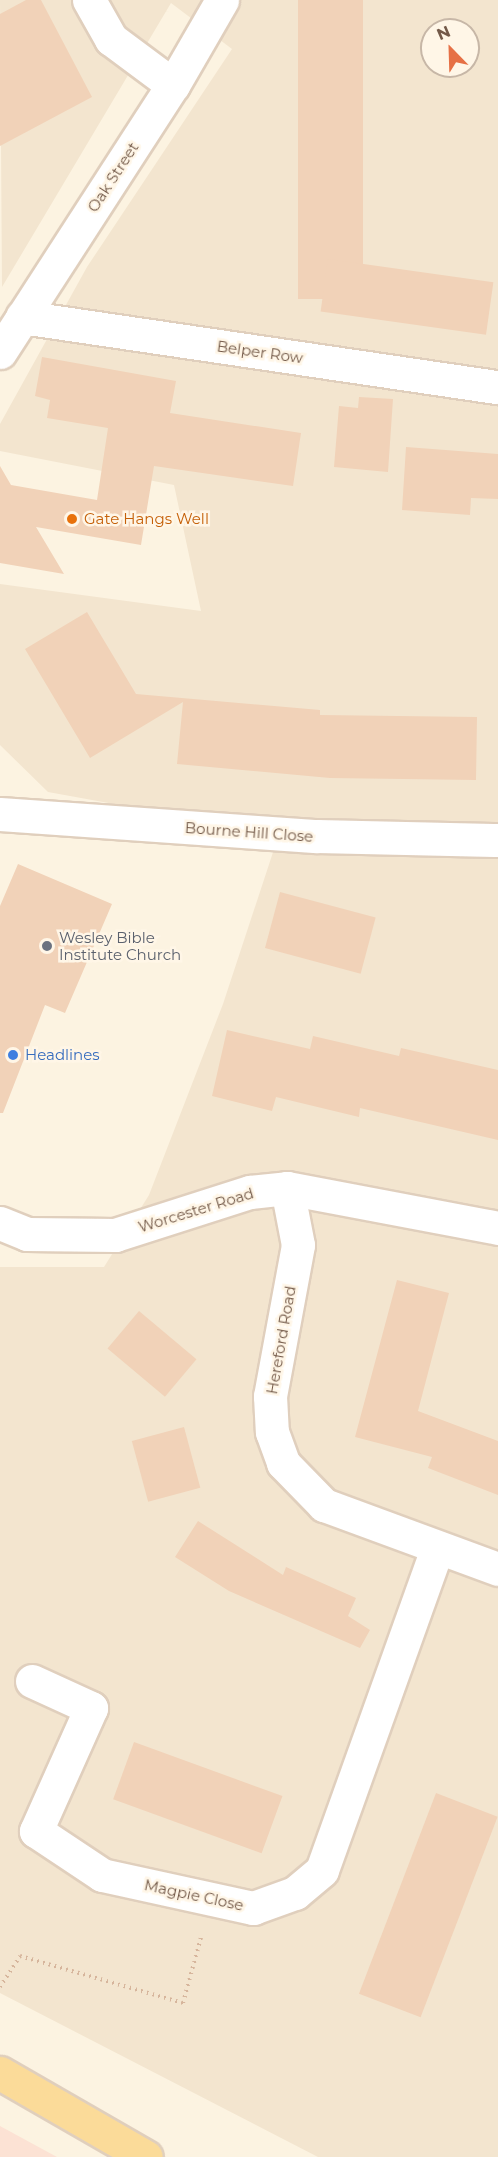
<!DOCTYPE html>
<style>
body{margin:0}
#map{position:relative;width:498px;height:2157px;overflow:hidden;background:#fcf3e1;font-family:Montserrat,sans-serif}
div>[style]{position:absolute}
.residential>*{inset:0;background:#f3e5cf}
.commercial>*{inset:0;background:#fce2d4}
.building>*{inset:0;background:#f1d2b8;transform-origin:0 0}
.path>*{height:4px;margin-top:-2px;transform-origin:0;background:repeating-linear-gradient(90deg,#d6b59c 0 1.5px,transparent 0 6px)}
.roads{filter:drop-shadow(2px 0 #e0cfbd) drop-shadow(-2px 0 #e0cfbd) drop-shadow(0 2px #e0cfbd) drop-shadow(0 -2px #e0cfbd)}
.minor>*{height:33px;margin:-16.5px;padding:0 16.5px;transform-origin:16.5px;border-radius:16.5px;background:#fff}
.primary>*{height:33px;margin:-16.5px;padding:0 16.5px;transform-origin:16.5px;border-radius:16.5px;background:#fbdb99}
.dots>*{width:16px;height:16px;translate:-50% -50%;box-sizing:border-box;border:3px solid #fff6e7;border-radius:50%}
span{translate:-50% -50%;white-space:nowrap;text-align:center;line-height:1.15;-webkit-text-stroke:5px #fff6e7;paint-order:stroke}
.street-label{font-size:15px;color:#735948}
.food-label{font-size:15px;color:#c56008}
.left{translate:0 -50%;text-align:left}
.worship-label{font-size:15px;color:#5b616d}
.shop-label{font-size:15px;color:#366cbe}
.north{position:absolute;left:420px;top:18px;width:60px;height:60px;box-sizing:border-box;background:#fff6e7;border:2px solid #c7b7a7;border-radius:50%;rotate:337deg;font-size:16px;font-weight:700;line-height:24px;text-align:center;color:#735948}
.north::after{content:'';display:block;margin:auto;width:21px;height:27px;background:#e67045;clip-path:polygon(50% 0,100% 100%,50% 72%,0 100%)}
</style>
<div id="map">
<div class="residential">
<i style="clip-path:polygon(evenodd,0 0,498px 0,498px 2157px,318px 2157px,0 1993px,0 1267px,104px 1267px,149px 1195px,223px 1004px,279px 834px,48px 792px,0 745px,0 584px,201px 611px,174px 485px,0 451px,0 424px,87px 267px,232px 49px,171px 3px,2px 287px,0 0,432px 30px,468px 30px,468px 66px,432px 66px,432px 30px)"></i>
</div>
<div class="commercial">
<i style="clip-path:polygon(0 2126px,57px 2157px,0 2157px)"></i>
</div>
<div class="building">
<i style="clip-path:polygon(26px 0,41px 0,92px 97px,0 146px,0 14px)"></i>
<i style="left:298px;top:0;width:65px;height:299px"></i>
<i style="left:328px;top:259px;width:167px;height:53px;rotate:8deg"></i>
<i style="clip-path:polygon(42px 357px,176px 381px,170px 413px,301px 433px,293px 486px,154px 466px,141px 545px,36px 527px,64px 574px,0 563px,0 466px,11px 485px,97px 500px,108px 428px,47px 418px,50px 400px,35px 396px)"></i>
<i style="clip-path:polygon(359px 397px,393px 399px,388px 472px,334px 467px,339px 406px,358px 408px)"></i>
<i style="clip-path:polygon(406px 447px,498px 454px,498px 499px,471px 498px,470px 515px,402px 510px)"></i>
<i style="clip-path:polygon(87px 612px,136px 694px,320px 710px,320px 715px,477px 717px,476px 780px,330px 778px,177px 764px,183px 702px,90px 758px,25px 649px)"></i>
<i style="clip-path:polygon(18px 864px,112px 904px,65px 1013px,45px 1005px,3px 1113px,0 1113px,0 906px)"></i>
<i style="left:280px;top:892px;width:99px;height:58px;rotate:15deg"></i>
<i style="clip-path:polygon(227px 1030px,310px 1049px,313px 1036px,399px 1056px,401px 1048px,498px 1070px,498px 1140px,360px 1108px,359px 1117px,276px 1097px,272px 1111px,212px 1096px)"></i>
<i style="clip-path:polygon(397px 1280px,449px 1293px,418px 1411px,498px 1441px,498px 1495px,428px 1468px,432px 1457px,355px 1437px)"></i>
<i style="left:139px;top:1311px;width:75px;height:49px;rotate:40deg"></i>
<i style="left:184px;top:1427px;width:63px;height:54px;rotate:75deg"></i>
<i style="clip-path:polygon(198px 1521px,283px 1575px,286px 1567px,356px 1598px,348px 1616px,370px 1630px,360px 1648px,229px 1591px,175px 1557px)"></i>
<i style="left:134px;top:1742px;width:158px;height:61px;rotate:20deg"></i>
<i style="left:436px;top:1793px;width:66px;height:215px;rotate:21deg"></i>
</div>
<div class="path">
<i style="left:0;top:1987px;width:37px;rotate:-57deg"></i>
<i style="left:20px;top:1956px;width:170px;rotate:16.1deg"></i>
<i style="left:183px;top:2003px;width:68px;rotate:-74.7deg"></i>
</div>
<div class="roads">
<div class="minor">
<i style="left:89px;top:0;width:45px;rotate:60.6deg"></i>
<i style="left:111px;top:39px;width:77px;rotate:36.6deg"></i>
<i style="left:22px;top:317px;width:481px;rotate:8.4deg"></i>
<i style="left:0;top:352px;width:318px;rotate:-57.1deg"></i>
<i style="left:173px;top:85px;width:98px;rotate:-60deg"></i>
<i style="left:0;top:814px;width:318px;rotate:4deg"></i>
<i style="left:317px;top:836px;width:181px;rotate:1.3deg"></i>
<i style="left:287px;top:1188px;width:58px;rotate:79.1deg"></i>
<i style="left:298px;top:1245px;width:154px;rotate:100.5deg"></i>
<i style="left:270px;top:1396px;width:36px;rotate:87deg"></i>
<i style="left:272px;top:1432px;width:33px;rotate:70deg"></i>
<i style="left:283px;top:1463px;width:59px;rotate:45.7deg"></i>
<i style="left:324px;top:1505px;width:185px;rotate:20.2deg"></i>
<i style="left:0;top:1223px;width:29px;rotate:22deg"></i>
<i style="left:27px;top:1234px;width:88px;rotate:0.7deg"></i>
<i style="left:115px;top:1235px;width:142px;rotate:-17.7deg"></i>
<i style="left:250px;top:1192px;width:37px;rotate:-6deg"></i>
<i style="left:287px;top:1188px;width:215px;rotate:10.7deg"></i>
<i style="left:32px;top:1681px;width:65px;rotate:24.6deg"></i>
<i style="left:91px;top:1708px;width:135px;rotate:114.1deg"></i>
<i style="left:36px;top:1831px;width:79px;rotate:33.7deg"></i>
<i style="left:102px;top:1875px;width:155px;rotate:12.3deg"></i>
<i style="left:253px;top:1908px;width:45px;rotate:-19.7deg"></i>
<i style="left:295px;top:1893px;width:35px;rotate:-40deg"></i>
<i style="left:322px;top:1870px;width:341px;rotate:-70.3deg"></i>
</div>
<div class="primary">
<i style="left:0;top:2073px;width:168px;rotate:29.9deg"></i>
</div>
</div>
<div class="dots">
<i style="left:72px;top:519px;background:#e8710a"></i>
<i style="left:47px;top:946px;background:#6b7280"></i>
<i style="left:13px;top:1055px;background:#3f7fe0"></i>
</div>
<div class="street-label">
<span style="left:113px;top:177px;rotate:-57deg">Oak Street</span>
<span style="left:260px;top:352px;rotate:8deg">Belper Row</span>
<span style="left:249px;top:832px;rotate:4deg">Bourne Hill Close</span>
<span style="left:196px;top:1210px;rotate:-17deg">Worcester Road</span>
<span style="left:281px;top:1340px;rotate:-80deg">Hereford Road</span>
<span style="left:194px;top:1895px;rotate:12deg">Magpie Close</span>
</div>
<div class="food-label">
<span class="left" style="left:84px;top:519px">Gate Hangs Well</span>
</div>
<div class="worship-label">
<span class="left" style="left:59px;top:946px">Wesley Bible<br>Institute Church</span>
</div>
<div class="shop-label">
<span class="left" style="left:25px;top:1055px">Headlines</span>
</div>
<div class="north">N</div>
</div>
